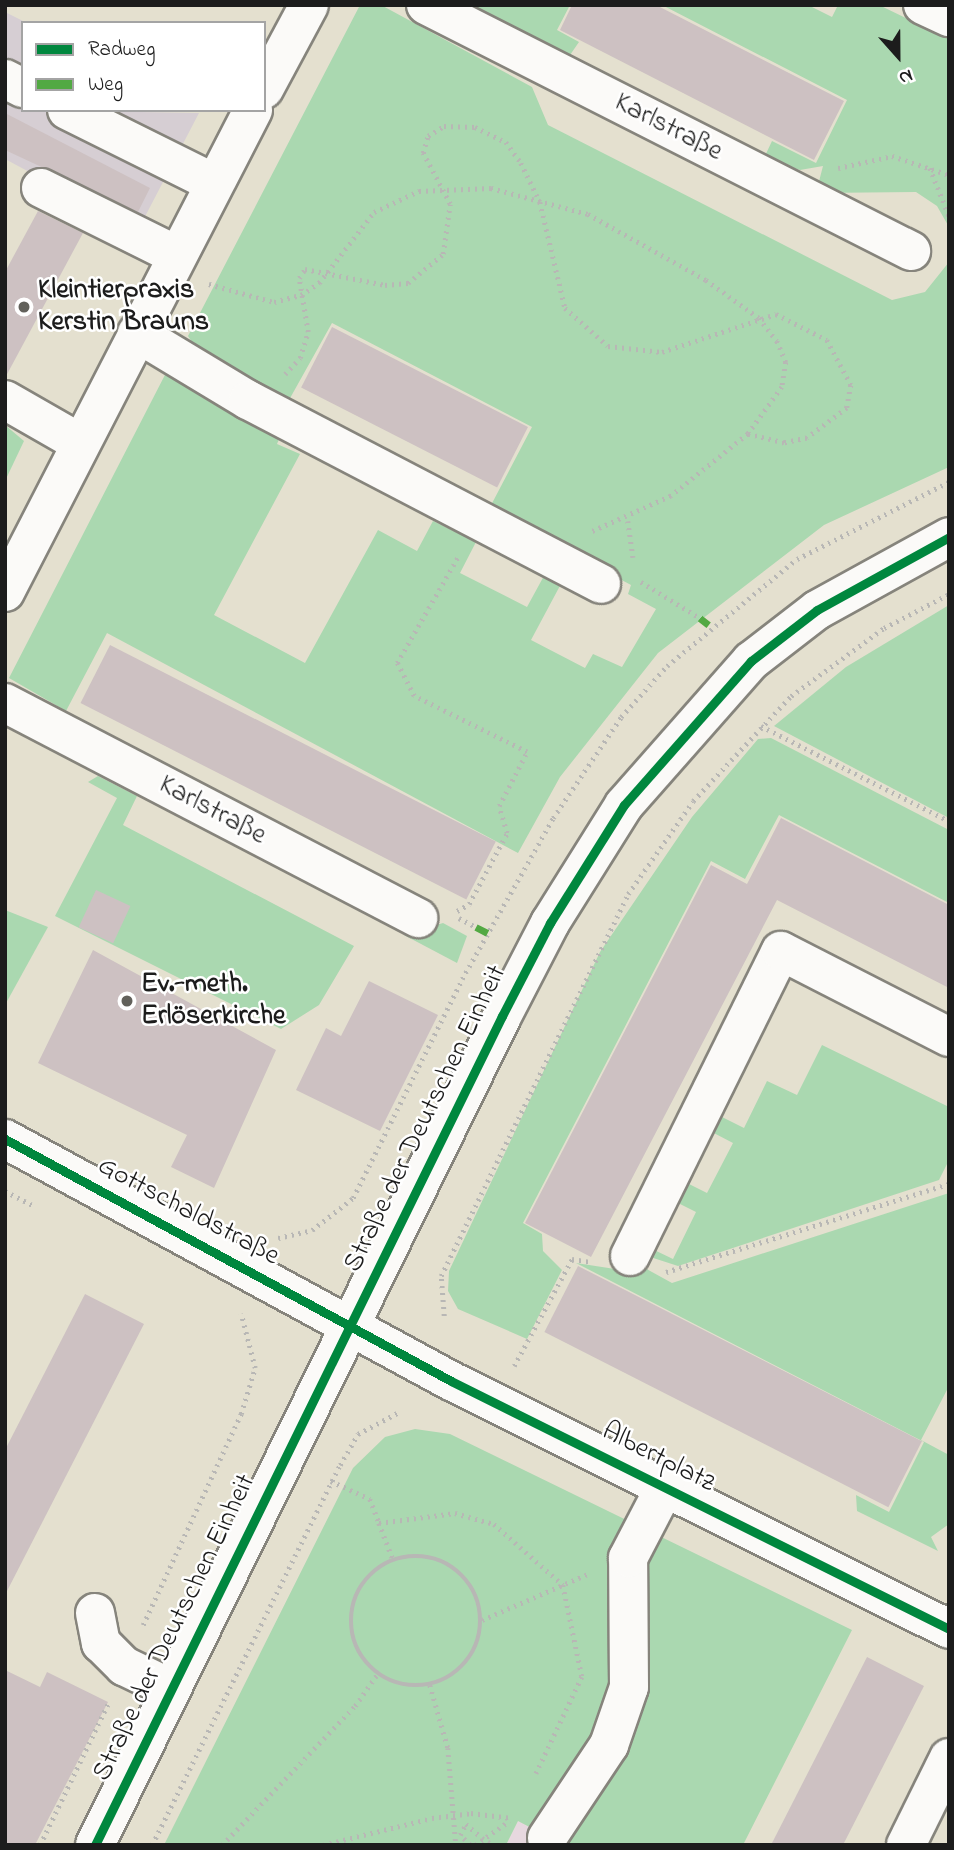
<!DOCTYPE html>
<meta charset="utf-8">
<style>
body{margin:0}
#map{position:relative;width:954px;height:1850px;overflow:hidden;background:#e4e0cf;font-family:"Indie Flower",sans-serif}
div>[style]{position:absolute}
.built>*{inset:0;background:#e7d8df}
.industrial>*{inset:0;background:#d6ced3}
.green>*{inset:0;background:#aad8b0}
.building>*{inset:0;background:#cdc1c2;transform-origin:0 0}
.path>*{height:4.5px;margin-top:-2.25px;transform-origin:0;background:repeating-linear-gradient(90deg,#b8b7b5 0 2px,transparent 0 7px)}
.path>.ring{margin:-2.25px;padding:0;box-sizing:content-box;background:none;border:4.5px solid #b8b7b5;border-radius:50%}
.roads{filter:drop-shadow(2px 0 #86847c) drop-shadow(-2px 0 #86847c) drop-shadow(0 2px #86847c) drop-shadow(0 -2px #86847c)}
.minor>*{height:38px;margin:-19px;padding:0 19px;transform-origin:19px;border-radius:19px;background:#fbfaf8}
.path-bridge>*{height:4.5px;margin-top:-2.25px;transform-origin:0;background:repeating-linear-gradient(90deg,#b8b7b5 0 2px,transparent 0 7px)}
.quiet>*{height:7px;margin-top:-3.5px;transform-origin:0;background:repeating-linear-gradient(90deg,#52a943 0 14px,transparent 0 21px)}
.cycleway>*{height:9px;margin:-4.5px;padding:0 4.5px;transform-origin:4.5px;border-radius:4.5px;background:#00873e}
.dots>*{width:19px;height:19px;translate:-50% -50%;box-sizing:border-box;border:4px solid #fff;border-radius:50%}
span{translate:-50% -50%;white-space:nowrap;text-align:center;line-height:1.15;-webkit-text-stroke:5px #fff;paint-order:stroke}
.street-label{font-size:28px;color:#1c1c1c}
.poi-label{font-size:28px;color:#1c1c1c;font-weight:700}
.left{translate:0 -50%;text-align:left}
.frame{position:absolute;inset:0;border:7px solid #1c1c1c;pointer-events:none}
.legend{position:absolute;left:21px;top:21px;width:245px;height:91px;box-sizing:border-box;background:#fff;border:2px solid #a4a4a4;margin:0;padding:9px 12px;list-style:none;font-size:21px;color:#1c1c1c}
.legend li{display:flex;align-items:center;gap:14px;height:35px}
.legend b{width:35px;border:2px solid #a4a4a4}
.north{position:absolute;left:863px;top:21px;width:70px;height:70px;-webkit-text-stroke:5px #fff;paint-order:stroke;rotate:159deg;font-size:19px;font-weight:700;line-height:28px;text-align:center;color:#1c1c1c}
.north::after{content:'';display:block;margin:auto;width:24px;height:32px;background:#1c1c1c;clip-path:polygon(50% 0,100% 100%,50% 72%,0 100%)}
</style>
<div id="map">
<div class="built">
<i style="clip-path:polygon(518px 1821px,564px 1845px,506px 1845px)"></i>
</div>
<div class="industrial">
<i style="clip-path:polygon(5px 12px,27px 23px,23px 110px,199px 113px,138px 230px,5px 159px)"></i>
</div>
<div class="green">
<i style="clip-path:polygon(360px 5px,381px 5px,532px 87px,548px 125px,892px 300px,925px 292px,949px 262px,949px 467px,824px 525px,658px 653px,560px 777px,518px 853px,107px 633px,66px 711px,9px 678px,167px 371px,282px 432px,277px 444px,300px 454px,214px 615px,305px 663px,378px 530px,417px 551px,433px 521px,476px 542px,460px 573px,527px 607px,545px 574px,562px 582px,531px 640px,585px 668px,593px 654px,622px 667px,656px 609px,628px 594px,631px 585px,489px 509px,532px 427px,332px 323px,289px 400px,196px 348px,188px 336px)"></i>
<i style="clip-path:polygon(470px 5px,570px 5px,557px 30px,579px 42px,570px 55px)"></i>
<i style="clip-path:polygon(662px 5px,808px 5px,832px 17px,838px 5px,879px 5px,949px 39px,949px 227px,937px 206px,916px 192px,816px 193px,823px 166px,800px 170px,764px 158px,772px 141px,816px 163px,847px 100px)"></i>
<i style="clip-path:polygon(5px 425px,24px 441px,5px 481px)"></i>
<i style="clip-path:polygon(949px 605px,949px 818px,774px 726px,846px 667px)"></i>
<i style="clip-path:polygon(771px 738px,949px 830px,949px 903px,779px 815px,745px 879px,711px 861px,523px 1223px,542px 1234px,543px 1251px,562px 1270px,527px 1339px,458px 1309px,448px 1291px,449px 1271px,600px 952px,692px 817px,758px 739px)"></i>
<i style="clip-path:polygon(98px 776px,137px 796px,123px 825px,354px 946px,319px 1005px,281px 1029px,55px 916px,117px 798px,88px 782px)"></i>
<i style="clip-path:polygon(5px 910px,48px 927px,5px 1005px)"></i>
<i style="clip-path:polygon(443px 923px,467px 936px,457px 963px,404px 935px)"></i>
<i style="clip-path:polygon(822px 1045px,949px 1107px,949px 1160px,939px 1180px,678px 1266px,641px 1254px,648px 1247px,673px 1259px,696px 1212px,674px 1201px,683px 1181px,707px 1193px,733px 1143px,708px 1130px,716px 1114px,744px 1128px,767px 1081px,797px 1095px)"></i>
<i style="clip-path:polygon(949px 1193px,949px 1386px,921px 1440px,949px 1455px,949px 1524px,931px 1537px,938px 1551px,857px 1511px,856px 1495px,889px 1512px,924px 1442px,576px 1263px,615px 1269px,632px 1261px,672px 1283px)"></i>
<i style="clip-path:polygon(415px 1429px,450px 1434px,852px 1630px,743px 1845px,564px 1845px,518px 1821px,506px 1845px,164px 1845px,353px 1468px,385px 1437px)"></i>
</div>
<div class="building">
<i style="clip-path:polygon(572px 5px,656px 5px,844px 101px,814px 160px,560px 30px)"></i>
<i style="clip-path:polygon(5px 113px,150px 188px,138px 212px,5px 150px)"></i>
<i style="clip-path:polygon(38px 211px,83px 233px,5px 378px,5px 272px)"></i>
<i style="left:332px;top:327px;width:220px;height:68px;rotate:27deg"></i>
<i style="left:110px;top:645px;width:433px;height:65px;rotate:27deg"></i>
<i style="clip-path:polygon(781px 818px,949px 905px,949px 988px,777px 900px,591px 1257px,525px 1223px,711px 865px,747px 884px)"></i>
<i style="left:96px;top:890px;width:38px;height:41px;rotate:25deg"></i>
<i style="clip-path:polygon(93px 950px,276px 1050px,214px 1188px,171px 1167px,187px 1135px,38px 1063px)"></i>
<i style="clip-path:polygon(369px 981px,438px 1015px,380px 1131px,296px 1090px,326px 1028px,341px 1036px)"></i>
<i style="left:578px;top:1266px;width:386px;height:74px;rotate:27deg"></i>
<i style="clip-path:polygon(85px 1294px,144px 1324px,5px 1595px,5px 1450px)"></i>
<i style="clip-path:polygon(867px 1657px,924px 1686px,843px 1845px,771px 1845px)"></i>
<i style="clip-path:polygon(5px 1670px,40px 1687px,47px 1672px,108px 1702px,35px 1845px,5px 1845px)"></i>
</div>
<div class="path">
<i style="left:838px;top:168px;width:55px;rotate:-12.5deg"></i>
<i style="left:892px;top:156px;width:60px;rotate:18.4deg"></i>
<i style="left:930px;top:168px;width:52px;rotate:68.4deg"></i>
<i style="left:209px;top:284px;width:67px;rotate:15.5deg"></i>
<i style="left:274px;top:302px;width:28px;rotate:-15deg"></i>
<i style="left:301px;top:295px;width:22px;rotate:-34deg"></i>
<i style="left:319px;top:283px;width:90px;rotate:-52.2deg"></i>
<i style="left:374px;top:212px;width:50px;rotate:-25deg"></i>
<i style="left:419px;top:191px;width:72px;rotate:-2.4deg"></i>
<i style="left:491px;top:188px;width:100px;rotate:15deg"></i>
<i style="left:588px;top:214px;width:135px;rotate:29.2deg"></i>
<i style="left:706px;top:280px;width:65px;rotate:35.6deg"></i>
<i style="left:759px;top:318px;width:29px;rotate:52deg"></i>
<i style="left:777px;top:341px;width:23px;rotate:67deg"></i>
<i style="left:786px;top:362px;width:25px;rotate:99deg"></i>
<i style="left:782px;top:387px;width:58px;rotate:125.9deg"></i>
<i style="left:748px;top:434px;width:99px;rotate:141.2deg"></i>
<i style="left:671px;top:496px;width:88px;rotate:155.8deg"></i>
<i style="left:285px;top:374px;width:22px;rotate:-47deg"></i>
<i style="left:300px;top:358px;width:27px;rotate:-73deg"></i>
<i style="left:308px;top:332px;width:55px;rotate:-99.5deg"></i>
<i style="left:299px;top:278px;width:11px;rotate:-56deg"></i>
<i style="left:305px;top:269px;width:82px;rotate:11.3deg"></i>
<i style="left:385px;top:285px;width:23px;rotate:-5deg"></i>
<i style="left:408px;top:283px;width:45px;rotate:-39.6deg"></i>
<i style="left:443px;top:254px;width:50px;rotate:-82deg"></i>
<i style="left:450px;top:204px;width:58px;rotate:-117.9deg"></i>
<i style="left:423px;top:153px;width:18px;rotate:-74deg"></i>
<i style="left:428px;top:136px;width:19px;rotate:-32deg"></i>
<i style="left:444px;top:126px;width:31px;rotate:2deg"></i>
<i style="left:475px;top:127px;width:34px;rotate:26deg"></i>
<i style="left:506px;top:142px;width:26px;rotate:54deg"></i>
<i style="left:521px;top:163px;width:43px;rotate:64deg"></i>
<i style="left:540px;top:202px;width:109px;rotate:76.7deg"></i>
<i style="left:565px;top:308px;width:57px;rotate:41.5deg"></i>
<i style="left:608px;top:346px;width:54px;rotate:6.3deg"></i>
<i style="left:662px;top:352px;width:120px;rotate:-18.4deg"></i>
<i style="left:776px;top:314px;width:57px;rotate:27deg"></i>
<i style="left:827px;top:340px;width:51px;rotate:61.9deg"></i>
<i style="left:851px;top:385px;width:23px;rotate:100deg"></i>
<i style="left:847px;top:408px;width:50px;rotate:143.1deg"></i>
<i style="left:807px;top:438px;width:24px;rotate:168deg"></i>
<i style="left:784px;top:443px;width:37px;rotate:-166deg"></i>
<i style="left:628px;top:521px;width:37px;rotate:82deg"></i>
<i style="left:641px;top:582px;width:69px;rotate:31.4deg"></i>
<i style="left:761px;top:726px;width:211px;rotate:26.8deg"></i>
<i style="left:457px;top:911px;width:14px;rotate:-30deg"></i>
<i style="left:469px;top:904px;width:81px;rotate:-61.8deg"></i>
<i style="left:507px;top:833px;width:28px;rotate:-107deg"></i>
<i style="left:499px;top:806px;width:61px;rotate:-62.6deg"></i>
<i style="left:527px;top:752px;width:126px;rotate:-153.6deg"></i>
<i style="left:414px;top:696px;width:37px;rotate:-117deg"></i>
<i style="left:397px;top:663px;width:125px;rotate:-60.1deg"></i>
<i style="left:459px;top:918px;width:19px;rotate:28deg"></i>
<i style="left:5px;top:1191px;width:34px;rotate:27deg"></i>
<i style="left:278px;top:1238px;width:35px;rotate:-13deg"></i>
<i style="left:312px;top:1230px;width:52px;rotate:-38deg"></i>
<i style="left:353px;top:1198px;width:245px;rotate:-63.5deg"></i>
<i style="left:462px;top:979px;width:185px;rotate:-60.5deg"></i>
<i style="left:553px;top:818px;width:122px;rotate:-56deg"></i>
<i style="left:621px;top:717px;width:69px;rotate:-48deg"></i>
<i style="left:667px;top:666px;width:168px;rotate:-39.5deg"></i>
<i style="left:797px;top:559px;width:170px;rotate:-26.9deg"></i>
<i style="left:666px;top:1272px;width:296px;rotate:-17.3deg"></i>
<i style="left:444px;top:1316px;width:40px;rotate:-94.3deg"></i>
<i style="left:441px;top:1276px;width:425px;rotate:-63.9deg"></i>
<i style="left:628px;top:894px;width:113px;rotate:-55deg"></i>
<i style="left:693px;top:801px;width:144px;rotate:-47deg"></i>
<i style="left:791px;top:696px;width:115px;rotate:-36.2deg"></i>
<i style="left:884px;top:628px;width:73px;rotate:-27.6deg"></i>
<i style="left:514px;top:1366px;width:122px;rotate:-61.5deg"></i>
<i style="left:572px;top:1259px;width:20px;rotate:9deg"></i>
<i style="left:331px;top:1481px;width:43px;rotate:24.8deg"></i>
<i style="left:370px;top:1499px;width:26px;rotate:69deg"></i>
<i style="left:379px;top:1523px;width:77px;rotate:-7.5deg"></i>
<i style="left:455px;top:1513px;width:41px;rotate:15.8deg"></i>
<i style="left:494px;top:1524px;width:92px;rotate:41.5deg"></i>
<i style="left:563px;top:1585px;width:94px;rotate:78.3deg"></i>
<i style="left:582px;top:1677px;width:107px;rotate:115.4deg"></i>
<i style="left:379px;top:1523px;width:40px;rotate:69deg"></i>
<i class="ring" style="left:351px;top:1556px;width:125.5px;height:125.5px"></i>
<i style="left:482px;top:1620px;width:116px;rotate:-23.5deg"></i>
<i style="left:143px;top:1625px;width:233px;rotate:-65.1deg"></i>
<i style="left:241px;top:1414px;width:48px;rotate:-73.1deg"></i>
<i style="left:255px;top:1368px;width:56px;rotate:-104.5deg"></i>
<i style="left:430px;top:1685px;width:66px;rotate:74.1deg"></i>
<i style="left:448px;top:1748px;width:97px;rotate:85.3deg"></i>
<i style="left:40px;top:1845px;width:157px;rotate:-64.3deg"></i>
<i style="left:152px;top:1845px;width:424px;rotate:-63.7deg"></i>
<i style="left:340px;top:1465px;width:36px;rotate:-60deg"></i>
<i style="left:358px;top:1434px;width:47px;rotate:-28.2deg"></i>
<i style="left:222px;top:1845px;width:192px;rotate:-46.3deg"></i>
<i style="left:355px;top:1706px;width:38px;rotate:-55deg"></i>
<i style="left:323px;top:1845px;width:112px;rotate:-13.9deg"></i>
<i style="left:432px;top:1818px;width:39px;rotate:-7deg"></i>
<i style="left:471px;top:1813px;width:40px;rotate:7.1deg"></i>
<i style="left:470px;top:1845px;width:14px;rotate:-135deg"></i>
<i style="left:460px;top:1835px;width:13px;rotate:-61deg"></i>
<i style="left:466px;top:1824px;width:21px;rotate:41deg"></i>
<i style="left:475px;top:1845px;width:42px;rotate:-35.2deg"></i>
</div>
<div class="roads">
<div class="minor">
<i style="left:426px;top:5px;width:544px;rotate:26.89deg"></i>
<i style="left:923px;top:5px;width:29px;rotate:25deg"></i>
<i style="left:5px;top:79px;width:20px;rotate:27deg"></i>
<i style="left:264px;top:89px;width:95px;rotate:-61.8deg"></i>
<i style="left:67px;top:110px;width:164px;rotate:26.4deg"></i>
<i style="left:41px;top:188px;width:151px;rotate:26.4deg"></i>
<i style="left:137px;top:333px;width:130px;rotate:31.1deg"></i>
<i style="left:248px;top:400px;width:398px;rotate:27.5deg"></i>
<i style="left:5px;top:400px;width:86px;rotate:29.8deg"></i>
<i style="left:5px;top:592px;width:542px;rotate:-62.77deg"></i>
<i style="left:5px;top:703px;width:466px;rotate:27.5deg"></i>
<i style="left:5px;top:1139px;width:507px;rotate:28.48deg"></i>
<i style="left:451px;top:1381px;width:556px;rotate:26.47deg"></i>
<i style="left:630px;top:1256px;width:340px;rotate:-63.7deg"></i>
<i style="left:781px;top:951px;width:189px;rotate:27.1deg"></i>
<i style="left:95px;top:1613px;width:31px;rotate:79deg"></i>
<i style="left:101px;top:1643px;width:33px;rotate:45deg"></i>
<i style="left:124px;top:1666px;width:51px;rotate:25.6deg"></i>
<i style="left:547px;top:1838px;width:112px;rotate:-56.3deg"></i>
<i style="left:609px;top:1745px;width:61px;rotate:-71deg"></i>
<i style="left:629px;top:1687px;width:129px;rotate:-90.4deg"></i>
<i style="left:628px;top:1558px;width:80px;rotate:-62.5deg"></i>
<i style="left:95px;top:1845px;width:924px;rotate:-63.85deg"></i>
<i style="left:502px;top:1016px;width:105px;rotate:-62.7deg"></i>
<i style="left:550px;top:923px;width:139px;rotate:-57.9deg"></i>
<i style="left:624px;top:805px;width:192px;rotate:-48.6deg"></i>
<i style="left:751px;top:661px;width:83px;rotate:-37.7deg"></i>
<i style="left:817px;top:610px;width:151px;rotate:-28.9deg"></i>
<i style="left:906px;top:1845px;width:97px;rotate:-63.7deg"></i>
</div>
</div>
<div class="path-bridge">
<i style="left:482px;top:1838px;width:13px;rotate:32deg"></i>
</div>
<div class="quiet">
<i style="left:700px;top:618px;width:11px;rotate:38deg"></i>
<i style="left:476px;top:927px;width:13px;rotate:27deg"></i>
</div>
<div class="cycleway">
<i style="left:5px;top:1139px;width:507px;rotate:28.48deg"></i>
<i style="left:451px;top:1381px;width:556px;rotate:26.47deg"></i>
<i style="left:95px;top:1845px;width:924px;rotate:-63.85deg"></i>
<i style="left:502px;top:1016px;width:105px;rotate:-62.7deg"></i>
<i style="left:550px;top:923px;width:139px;rotate:-57.9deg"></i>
<i style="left:624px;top:805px;width:192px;rotate:-48.6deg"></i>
<i style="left:751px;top:661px;width:83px;rotate:-37.7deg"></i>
<i style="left:817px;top:610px;width:151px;rotate:-28.9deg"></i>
</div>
<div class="dots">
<i style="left:24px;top:307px;background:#62615b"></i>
<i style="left:127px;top:1001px;background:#62615b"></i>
</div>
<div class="street-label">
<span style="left:668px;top:128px;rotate:27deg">Karlstraße</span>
<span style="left:212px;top:811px;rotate:28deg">Karlstraße</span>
<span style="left:426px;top:1119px;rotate:-64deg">Straße der Deutschen Einheit</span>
<span style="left:188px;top:1212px;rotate:28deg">Gottschaldstraße</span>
<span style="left:658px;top:1458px;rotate:27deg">Albertplatz</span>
<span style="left:175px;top:1628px;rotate:-64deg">Straße der Deutschen Einheit</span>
</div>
<div class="poi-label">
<span class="left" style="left:38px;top:307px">Kleintierpraxis<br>Kerstin Brauns</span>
<span class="left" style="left:141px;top:1001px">Ev.-meth.<br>Erlöserkirche</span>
</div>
<div class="frame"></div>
<ul class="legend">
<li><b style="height:9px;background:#00873e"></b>Radweg</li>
<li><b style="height:9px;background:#52a943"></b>Weg</li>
</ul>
<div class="north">N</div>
</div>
